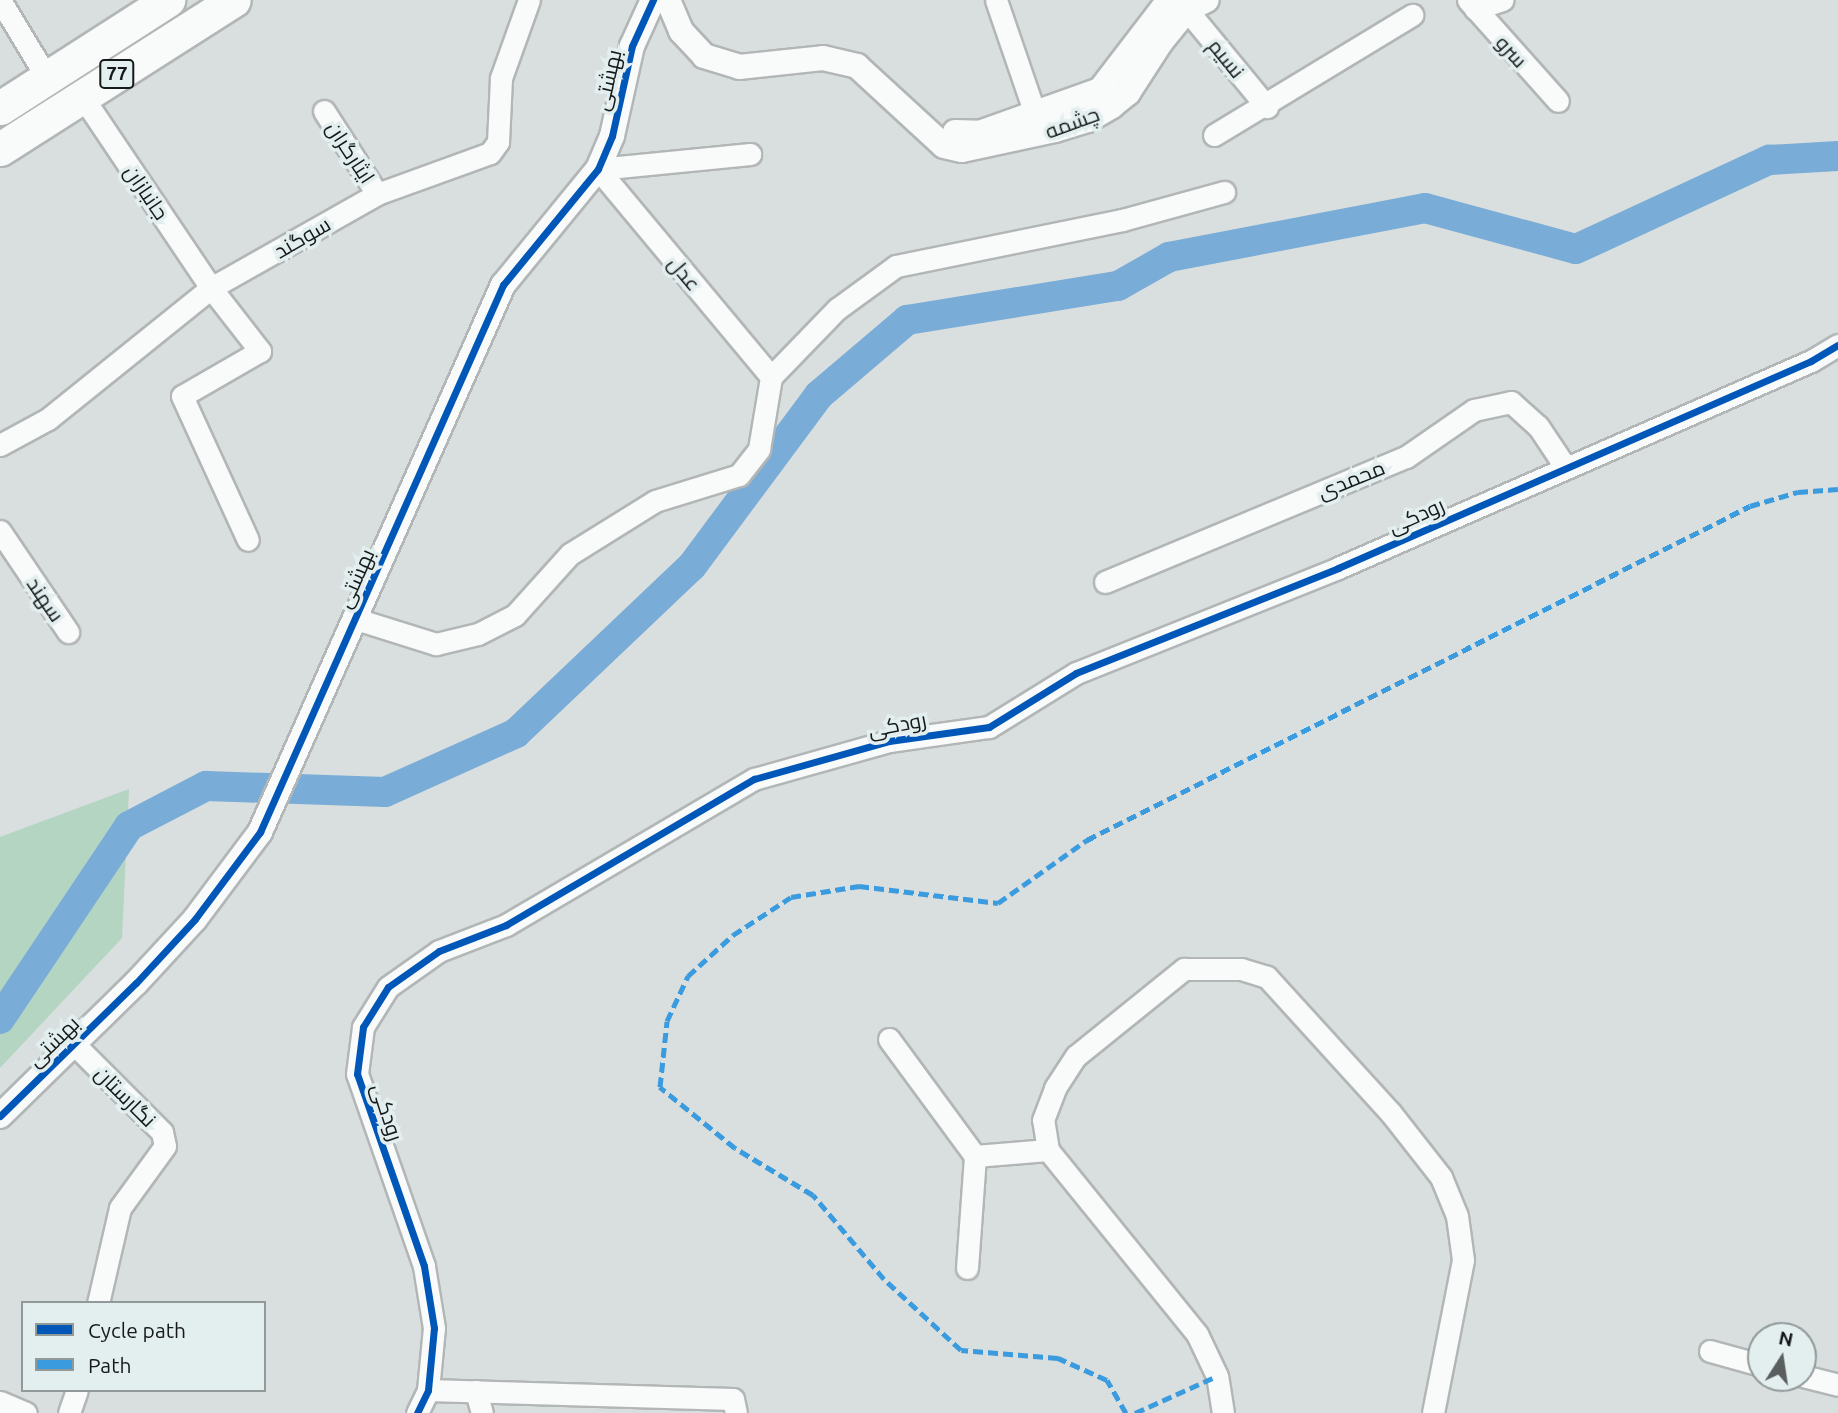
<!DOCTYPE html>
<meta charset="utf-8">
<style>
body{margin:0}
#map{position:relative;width:1838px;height:1413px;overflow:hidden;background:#d9dede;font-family:Ubuntu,Cairo,sans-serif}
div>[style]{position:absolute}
.green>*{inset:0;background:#b4d5c2}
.river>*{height:30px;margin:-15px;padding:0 15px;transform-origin:15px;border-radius:15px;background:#79acd7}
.roads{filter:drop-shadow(2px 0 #b2b6b6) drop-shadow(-2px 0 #b2b6b6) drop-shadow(0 2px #b2b6b6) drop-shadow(0 -2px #b2b6b6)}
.minor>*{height:21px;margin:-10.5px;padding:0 10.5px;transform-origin:10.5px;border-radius:10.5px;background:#f9fafa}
.tertiary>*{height:24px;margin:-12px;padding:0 12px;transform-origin:12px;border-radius:12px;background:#f9fafa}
.trunk>*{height:33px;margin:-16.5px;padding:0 16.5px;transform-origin:16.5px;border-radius:16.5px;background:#f9fafa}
.quiet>*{height:5px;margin-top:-2.5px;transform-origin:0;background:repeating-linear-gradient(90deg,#3b9bdf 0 10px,transparent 0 15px)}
.cycleway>*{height:7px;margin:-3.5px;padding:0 3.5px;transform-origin:3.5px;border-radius:3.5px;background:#0057b8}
span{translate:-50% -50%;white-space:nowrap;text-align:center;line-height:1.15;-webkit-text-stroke:7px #e3eeef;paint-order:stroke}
.shield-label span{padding:2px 5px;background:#e3eeef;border:2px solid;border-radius:5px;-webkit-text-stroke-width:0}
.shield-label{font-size:19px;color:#151919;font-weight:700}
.street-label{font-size:21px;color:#151919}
.legend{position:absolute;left:21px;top:1301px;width:245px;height:91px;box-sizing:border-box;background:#e3eeef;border:2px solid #919999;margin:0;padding:9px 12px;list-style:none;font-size:21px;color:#151919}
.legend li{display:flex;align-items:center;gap:14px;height:35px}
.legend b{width:35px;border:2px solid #919999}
.north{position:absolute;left:1747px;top:1322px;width:70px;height:70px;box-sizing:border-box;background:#e3eeef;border:2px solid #919999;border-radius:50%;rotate:12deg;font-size:19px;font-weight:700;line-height:28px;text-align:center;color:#151919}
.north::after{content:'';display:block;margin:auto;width:24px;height:32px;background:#5a5e5e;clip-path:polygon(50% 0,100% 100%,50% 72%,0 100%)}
</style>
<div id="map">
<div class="green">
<i style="clip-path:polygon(129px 789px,122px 938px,0 1068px,0 837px)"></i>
</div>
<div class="river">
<i style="left:0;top:1019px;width:232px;rotate:-56.2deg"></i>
<i style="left:129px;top:826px;width:87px;rotate:-27.5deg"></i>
<i style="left:206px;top:786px;width:179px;rotate:1.9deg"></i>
<i style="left:385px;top:792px;width:144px;rotate:-24.2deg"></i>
<i style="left:516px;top:733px;width:243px;rotate:-43.5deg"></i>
<i style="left:692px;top:566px;width:213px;rotate:-53.4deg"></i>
<i style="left:819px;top:395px;width:116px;rotate:-40.4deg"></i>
<i style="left:907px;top:320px;width:214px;rotate:-9.2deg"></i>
<i style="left:1118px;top:286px;width:59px;rotate:-29.6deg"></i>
<i style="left:1169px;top:257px;width:261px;rotate:-10.8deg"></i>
<i style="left:1425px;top:208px;width:156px;rotate:15.2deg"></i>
<i style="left:1576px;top:249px;width:213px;rotate:-24.8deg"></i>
<i style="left:1769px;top:160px;width:69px;rotate:-3.3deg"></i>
</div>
<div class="roads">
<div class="minor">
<i style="left:0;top:0;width:91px;rotate:58.9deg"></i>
<i style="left:996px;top:0;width:120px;rotate:71.1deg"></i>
<i style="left:1468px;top:0;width:135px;rotate:48.3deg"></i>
<i style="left:1475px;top:9px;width:29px;rotate:-18deg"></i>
<i style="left:1187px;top:10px;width:126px;rotate:50.5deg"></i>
<i style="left:82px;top:96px;width:231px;rotate:56.1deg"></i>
<i style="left:211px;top:288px;width:80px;rotate:52.1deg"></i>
<i style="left:260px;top:351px;width:90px;rotate:150deg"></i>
<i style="left:182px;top:396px;width:158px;rotate:65.4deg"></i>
<i style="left:324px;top:111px;width:98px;rotate:57.4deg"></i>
<i style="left:1214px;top:135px;width:232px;rotate:-31.2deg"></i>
<i style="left:598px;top:169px;width:271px;rotate:50.2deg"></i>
<i style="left:598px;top:169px;width:153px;rotate:-5.6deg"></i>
<i style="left:0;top:445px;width:55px;rotate:-28.4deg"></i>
<i style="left:48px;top:419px;width:209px;rotate:-38.8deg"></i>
<i style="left:211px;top:288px;width:191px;rotate:-29.5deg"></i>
<i style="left:377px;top:194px;width:120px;rotate:-19.9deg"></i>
<i style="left:490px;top:153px;width:14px;rotate:-54deg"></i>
<i style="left:498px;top:142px;width:64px;rotate:-87.3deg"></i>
<i style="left:501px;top:78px;width:83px;rotate:-70.3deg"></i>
<i style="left:0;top:531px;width:122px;rotate:56deg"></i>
<i style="left:1105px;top:582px;width:326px;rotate:-22.6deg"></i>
<i style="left:1406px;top:457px;width:83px;rotate:-34.7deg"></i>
<i style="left:1474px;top:410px;width:38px;rotate:-12deg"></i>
<i style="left:1511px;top:402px;width:36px;rotate:42deg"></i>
<i style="left:1538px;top:426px;width:50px;rotate:56.3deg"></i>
<i style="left:356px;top:619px;width:84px;rotate:17.4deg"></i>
<i style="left:436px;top:644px;width:43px;rotate:-13.4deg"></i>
<i style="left:478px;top:634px;width:42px;rotate:-27.2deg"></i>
<i style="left:515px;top:615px;width:82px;rotate:-48deg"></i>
<i style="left:570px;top:554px;width:100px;rotate:-31.9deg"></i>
<i style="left:655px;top:501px;width:88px;rotate:-17.2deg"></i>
<i style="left:739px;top:475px;width:33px;rotate:-52deg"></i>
<i style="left:759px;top:449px;width:73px;rotate:-80.5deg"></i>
<i style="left:771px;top:377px;width:95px;rotate:-45.9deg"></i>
<i style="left:837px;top:309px;width:73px;rotate:-36.1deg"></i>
<i style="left:896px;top:266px;width:231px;rotate:-11.5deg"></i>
<i style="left:1122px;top:220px;width:106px;rotate:-15.4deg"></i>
<i style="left:889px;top:1039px;width:145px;rotate:53.7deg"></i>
<i style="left:975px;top:1156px;width:73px;rotate:-4.7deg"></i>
<i style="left:75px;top:1045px;width:123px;rotate:45deg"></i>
<i style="left:162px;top:1132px;width:14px;rotate:78deg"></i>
<i style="left:165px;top:1146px;width:77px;rotate:126deg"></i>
<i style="left:120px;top:1208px;width:98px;rotate:103deg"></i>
<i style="left:967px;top:1268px;width:112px;rotate:-85.9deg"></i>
<i style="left:1710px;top:1351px;width:53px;rotate:15.4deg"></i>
<i style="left:1803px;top:1376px;width:36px;rotate:14deg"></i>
<i style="left:428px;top:1390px;width:305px;rotate:1.7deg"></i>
<i style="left:733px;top:1399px;width:14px;rotate:78deg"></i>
<i style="left:476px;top:1391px;width:23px;rotate:75deg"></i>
<i style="left:0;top:1402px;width:28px;rotate:23deg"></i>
<i style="left:69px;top:1413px;width:24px;rotate:-71deg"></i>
<i style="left:417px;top:1413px;width:25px;rotate:-64deg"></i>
<i style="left:428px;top:1390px;width:62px;rotate:-84.5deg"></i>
<i style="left:434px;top:1328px;width:63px;rotate:-99.2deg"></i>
<i style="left:424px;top:1266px;width:203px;rotate:-109.2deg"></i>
<i style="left:357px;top:1074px;width:47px;rotate:-82.7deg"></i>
<i style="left:363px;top:1027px;width:47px;rotate:-58deg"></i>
<i style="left:388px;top:987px;width:62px;rotate:-35.2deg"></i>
<i style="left:439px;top:951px;width:72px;rotate:-21.2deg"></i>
<i style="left:506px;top:925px;width:288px;rotate:-30.5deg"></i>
<i style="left:754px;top:779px;width:140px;rotate:-15.7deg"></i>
<i style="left:889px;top:741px;width:101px;rotate:-8deg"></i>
<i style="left:989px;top:727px;width:102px;rotate:-31.8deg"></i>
<i style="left:1076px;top:673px;width:282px;rotate:-21.8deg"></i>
<i style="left:1338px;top:568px;width:516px;rotate:-23.64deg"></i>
<i style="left:1811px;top:361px;width:31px;rotate:-31deg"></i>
<i style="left:1223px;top:1413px;width:37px;rotate:-99deg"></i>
<i style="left:1217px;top:1376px;width:47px;rotate:-115.5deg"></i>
<i style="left:1197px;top:1334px;width:237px;rotate:-129deg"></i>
<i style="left:1048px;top:1150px;width:30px;rotate:-99deg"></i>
<i style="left:1043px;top:1120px;width:34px;rotate:-69deg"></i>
<i style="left:1055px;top:1088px;width:38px;rotate:-57deg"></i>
<i style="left:1076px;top:1056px;width:139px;rotate:-38.9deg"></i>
<i style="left:1184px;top:969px;width:57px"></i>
<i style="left:1241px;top:969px;width:27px;rotate:17deg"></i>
<i style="left:1267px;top:977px;width:183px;rotate:47.7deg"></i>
<i style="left:1390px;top:1112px;width:83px;rotate:51.9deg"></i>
<i style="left:1441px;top:1177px;width:42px;rotate:67.7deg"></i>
<i style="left:1457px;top:1216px;width:44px;rotate:82.2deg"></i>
<i style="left:1463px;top:1260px;width:156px;rotate:101.1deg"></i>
</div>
<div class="tertiary">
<i style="left:668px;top:0;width:34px;rotate:67deg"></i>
<i style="left:681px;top:31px;width:34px;rotate:47deg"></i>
<i style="left:704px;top:56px;width:37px;rotate:17deg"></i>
<i style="left:739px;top:67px;width:84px;rotate:-6.1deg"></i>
<i style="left:823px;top:58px;width:35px;rotate:13deg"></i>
<i style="left:857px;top:66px;width:118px;rotate:42.6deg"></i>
<i style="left:944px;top:146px;width:18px;rotate:13deg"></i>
<i style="left:962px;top:150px;width:95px;rotate:-12.1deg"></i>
<i style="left:1055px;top:130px;width:34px;rotate:-17deg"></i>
<i style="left:1088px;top:120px;width:28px;rotate:-30deg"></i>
<i style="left:1112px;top:106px;width:21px;rotate:-39deg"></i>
<i style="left:1128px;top:93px;width:61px;rotate:-57.1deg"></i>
<i style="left:1161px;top:42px;width:41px;rotate:-50.9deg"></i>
<i style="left:1187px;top:10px;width:22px;rotate:-27deg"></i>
<i style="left:955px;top:132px;width:24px;rotate:2deg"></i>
<i style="left:979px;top:133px;width:128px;rotate:-19.6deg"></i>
<i style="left:1100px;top:90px;width:113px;rotate:-52.5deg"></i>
<i style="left:0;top:1116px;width:190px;rotate:-44.4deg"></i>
<i style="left:136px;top:983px;width:87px;rotate:-47.3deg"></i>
<i style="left:195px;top:919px;width:109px;rotate:-53.2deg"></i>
<i style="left:260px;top:832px;width:599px;rotate:-66.05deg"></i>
<i style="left:503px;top:285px;width:150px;rotate:-50.7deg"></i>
<i style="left:598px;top:169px;width:36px;rotate:-67deg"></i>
<i style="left:612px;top:136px;width:92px;rotate:-77.5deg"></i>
<i style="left:632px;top:46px;width:51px;rotate:-65.5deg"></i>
</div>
<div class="trunk">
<i style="left:0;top:108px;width:200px;rotate:-32.7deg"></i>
<i style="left:0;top:149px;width:277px;rotate:-32.5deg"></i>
</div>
</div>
<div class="quiet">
<i style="left:1126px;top:1413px;width:38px;rotate:-120deg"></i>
<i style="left:1107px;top:1380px;width:54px;rotate:-155.8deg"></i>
<i style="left:1058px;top:1358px;width:97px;rotate:-175.3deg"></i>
<i style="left:961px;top:1350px;width:105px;rotate:-137.3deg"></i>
<i style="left:884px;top:1279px;width:110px;rotate:-130.2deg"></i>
<i style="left:813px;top:1195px;width:91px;rotate:-148.9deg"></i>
<i style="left:735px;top:1148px;width:97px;rotate:-140.9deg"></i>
<i style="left:660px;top:1087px;width:66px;rotate:-83.9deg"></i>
<i style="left:667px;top:1021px;width:50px;rotate:-65deg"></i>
<i style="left:688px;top:976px;width:61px;rotate:-42.3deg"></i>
<i style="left:733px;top:935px;width:69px;rotate:-33.2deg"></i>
<i style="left:791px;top:897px;width:69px;rotate:-9.2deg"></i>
<i style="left:859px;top:886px;width:140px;rotate:7deg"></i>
<i style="left:998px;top:903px;width:109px;rotate:-35.3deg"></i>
<i style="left:1087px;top:840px;width:742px;rotate:-26.74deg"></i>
<i style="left:1750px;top:506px;width:50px;rotate:-16.3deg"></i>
<i style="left:1798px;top:492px;width:40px;rotate:-4.3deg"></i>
<i style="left:1135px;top:1413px;width:90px;rotate:-24.3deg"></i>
</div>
<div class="cycleway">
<i style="left:0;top:1116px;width:190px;rotate:-44.4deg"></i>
<i style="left:136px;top:983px;width:87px;rotate:-47.3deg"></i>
<i style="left:195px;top:919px;width:109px;rotate:-53.2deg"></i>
<i style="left:260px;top:832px;width:599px;rotate:-66.05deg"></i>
<i style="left:503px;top:285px;width:150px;rotate:-50.7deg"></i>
<i style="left:598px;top:169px;width:36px;rotate:-67deg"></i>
<i style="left:612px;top:136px;width:92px;rotate:-77.5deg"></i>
<i style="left:632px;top:46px;width:51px;rotate:-65.5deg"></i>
<i style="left:417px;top:1413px;width:25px;rotate:-64deg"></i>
<i style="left:428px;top:1390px;width:62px;rotate:-84.5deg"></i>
<i style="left:434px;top:1328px;width:63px;rotate:-99.2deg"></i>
<i style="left:424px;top:1266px;width:203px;rotate:-109.2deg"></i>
<i style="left:357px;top:1074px;width:47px;rotate:-82.7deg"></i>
<i style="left:363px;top:1027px;width:47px;rotate:-58deg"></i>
<i style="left:388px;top:987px;width:62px;rotate:-35.2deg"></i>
<i style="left:439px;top:951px;width:72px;rotate:-21.2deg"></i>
<i style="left:506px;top:925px;width:288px;rotate:-30.5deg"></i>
<i style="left:754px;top:779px;width:140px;rotate:-15.7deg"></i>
<i style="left:889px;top:741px;width:101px;rotate:-8deg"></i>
<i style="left:989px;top:727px;width:102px;rotate:-31.8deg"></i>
<i style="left:1076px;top:673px;width:282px;rotate:-21.8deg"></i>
<i style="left:1338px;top:568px;width:516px;rotate:-23.64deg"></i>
<i style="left:1811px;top:361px;width:31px;rotate:-31deg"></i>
</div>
<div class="shield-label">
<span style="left:117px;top:74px">77</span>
</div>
<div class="street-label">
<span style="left:1512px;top:51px;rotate:48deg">سرو</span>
<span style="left:1227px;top:58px;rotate:51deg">نسیم</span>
<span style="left:607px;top:80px;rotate:-77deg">بهشتی</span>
<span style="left:1072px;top:122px;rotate:-20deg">چشمه</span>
<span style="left:351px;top:152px;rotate:57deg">ایثارگران</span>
<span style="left:147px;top:192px;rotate:56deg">جانبازان</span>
<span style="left:302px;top:237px;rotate:-30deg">سوگند</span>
<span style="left:685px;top:273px;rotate:50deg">عدل</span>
<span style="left:1351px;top:479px;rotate:-22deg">محمدی</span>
<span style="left:1416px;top:515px;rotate:-24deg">رودکی</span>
<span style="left:355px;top:578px;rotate:-66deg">بهشتی</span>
<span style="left:46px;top:599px;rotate:56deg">سهند</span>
<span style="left:897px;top:724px;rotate:-11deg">رودکی</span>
<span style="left:53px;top:1041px;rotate:-44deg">بهشتی</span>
<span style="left:126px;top:1096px;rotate:45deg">نگارستان</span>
<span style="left:388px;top:1112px;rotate:72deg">رودکی</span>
</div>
<ul class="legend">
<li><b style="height:9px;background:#0057b8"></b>Cycle path</li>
<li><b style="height:9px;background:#3b9bdf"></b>Path</li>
</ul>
<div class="north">N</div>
</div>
